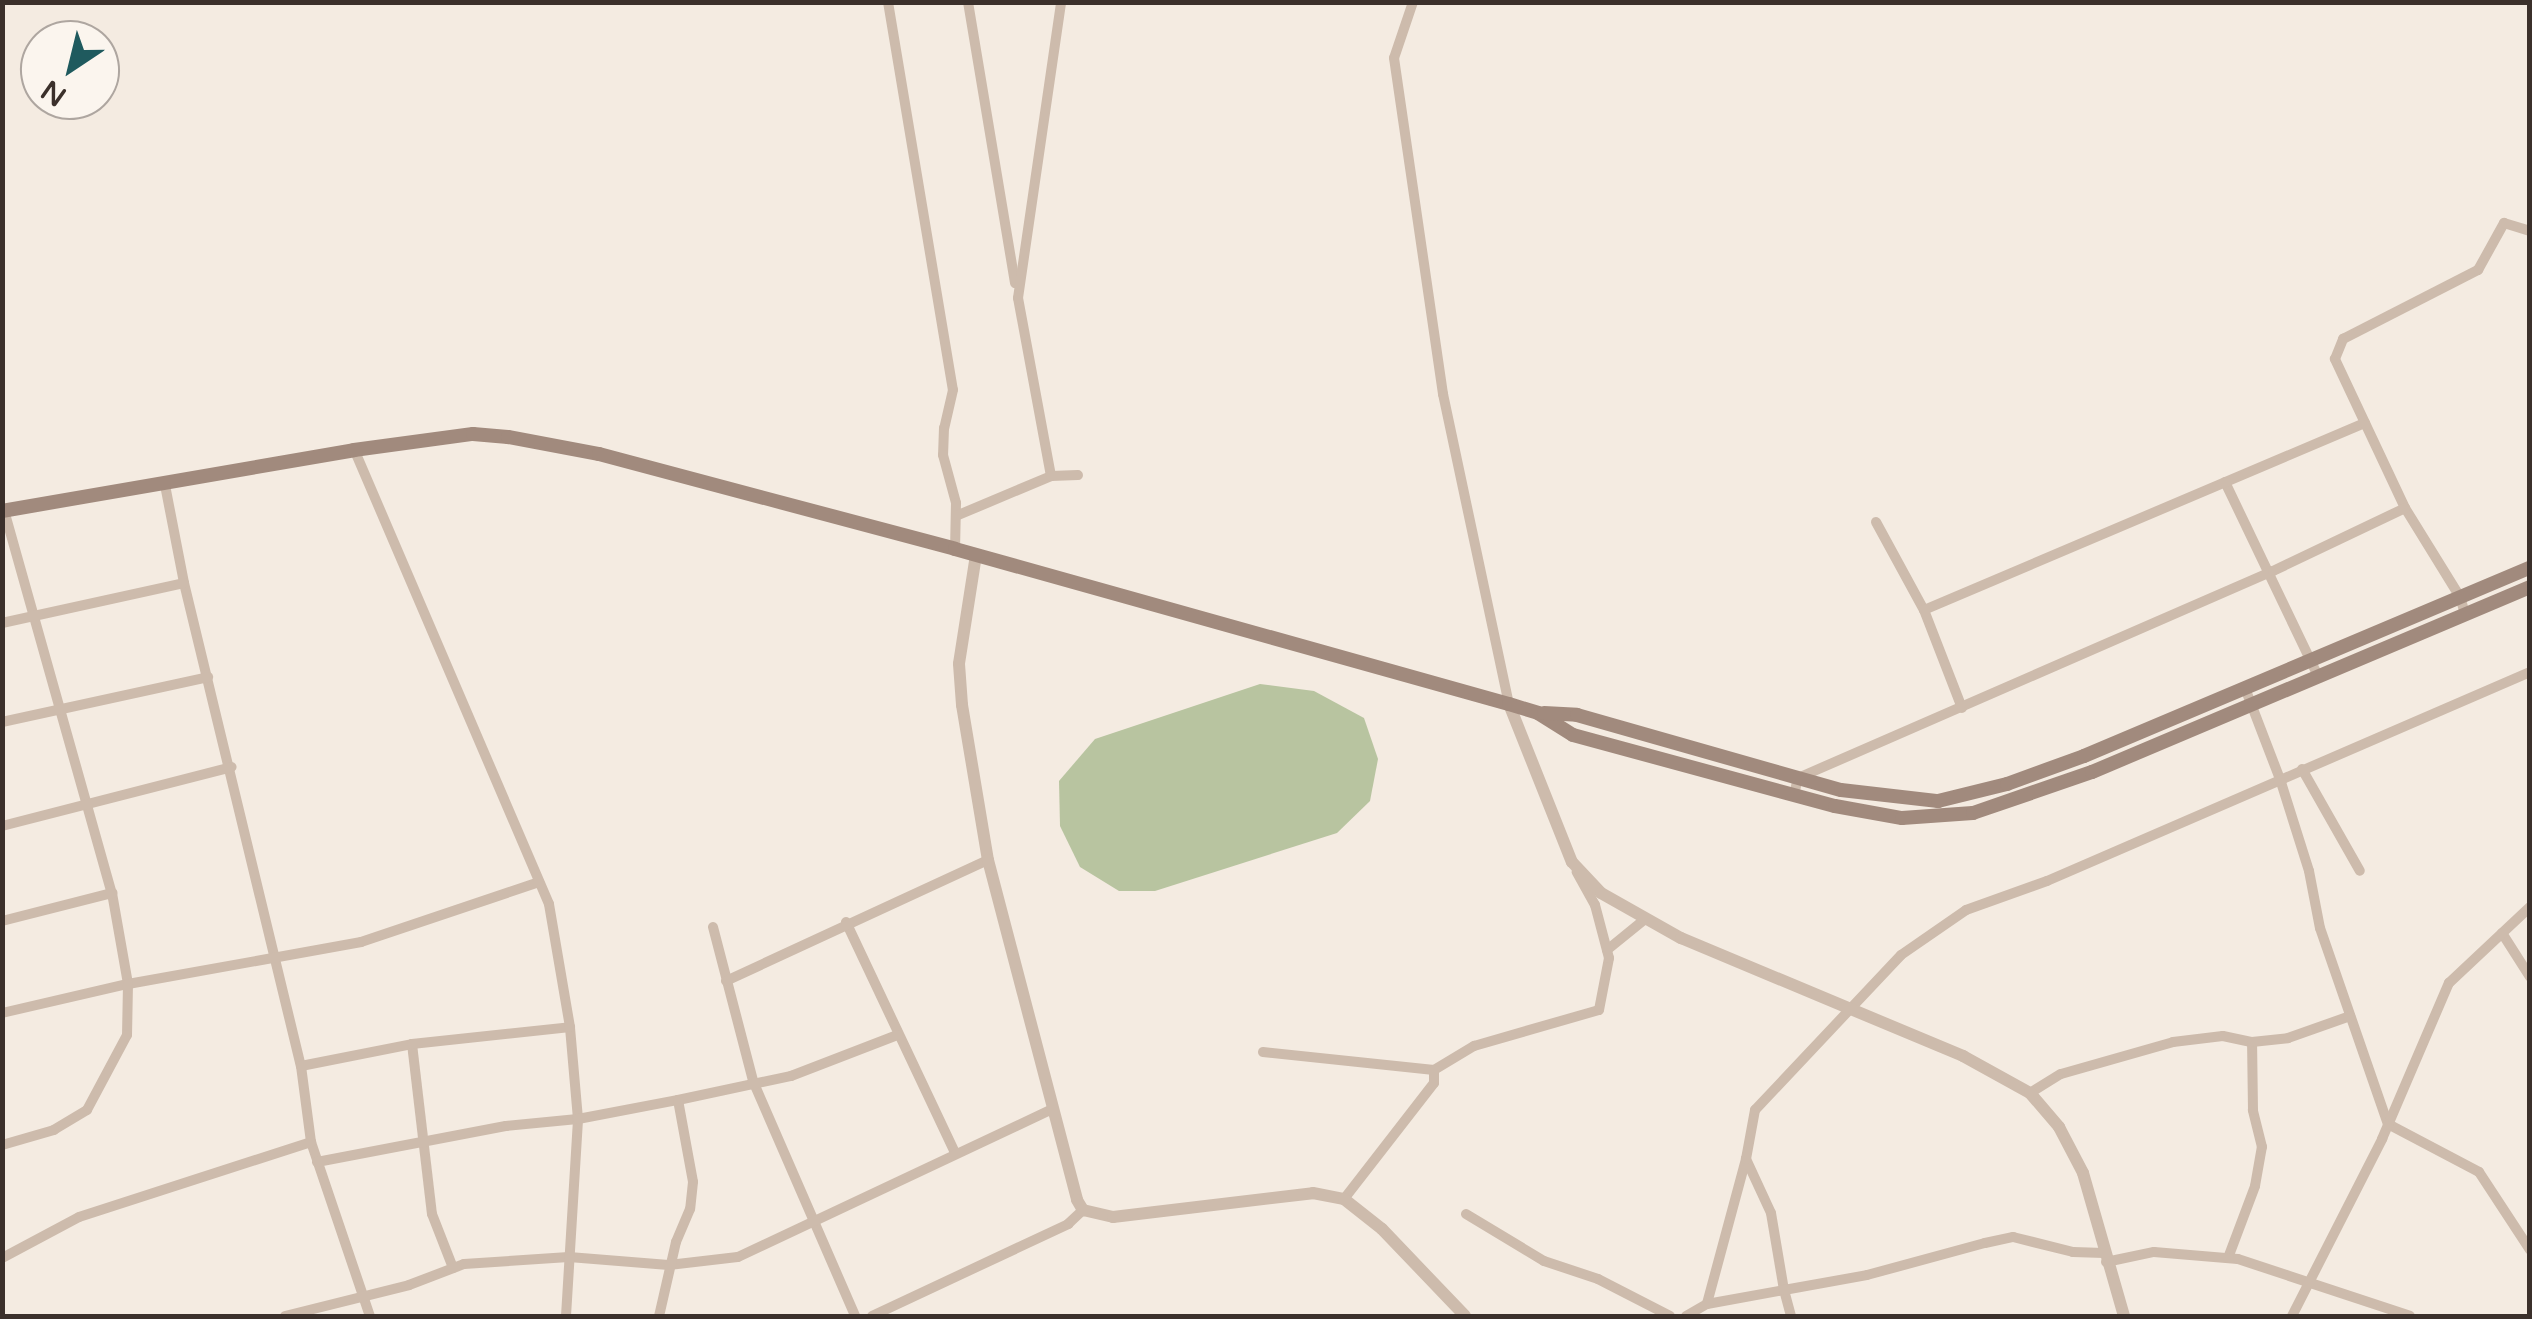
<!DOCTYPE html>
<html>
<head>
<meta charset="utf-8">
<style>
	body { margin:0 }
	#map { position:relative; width:2532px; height:1319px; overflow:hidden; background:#f4ebe1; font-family:"Varela Round",sans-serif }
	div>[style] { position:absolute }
	.green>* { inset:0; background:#b8c4a0 }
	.minor>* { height:10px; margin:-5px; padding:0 5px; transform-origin:5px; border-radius:5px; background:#cdbbac }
	.tertiary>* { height:12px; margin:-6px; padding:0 6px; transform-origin:6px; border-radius:6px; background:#cdbbac }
	.secondary>* { height:14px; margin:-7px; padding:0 7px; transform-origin:7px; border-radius:7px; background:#a18a7d }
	span { translate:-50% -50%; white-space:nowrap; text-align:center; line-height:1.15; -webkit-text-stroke:8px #fbf5ee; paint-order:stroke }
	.frame { position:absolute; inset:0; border:5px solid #3b302b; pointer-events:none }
	.north { position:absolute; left:20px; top:20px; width:100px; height:100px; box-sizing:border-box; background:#fbf5ee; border:2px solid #aea6a0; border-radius:50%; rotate:215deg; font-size:28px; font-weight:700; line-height:40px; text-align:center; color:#3b302b }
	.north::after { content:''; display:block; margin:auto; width:35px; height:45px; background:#1f5a5e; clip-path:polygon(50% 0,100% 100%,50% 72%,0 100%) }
</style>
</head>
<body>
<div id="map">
	<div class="green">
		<i style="clip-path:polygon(1260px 684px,1314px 691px,1364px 718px,1378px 759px,1370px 801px,1337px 833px,1155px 891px,1119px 891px,1080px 867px,1060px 826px,1059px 781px,1095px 739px)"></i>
	</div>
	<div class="minor">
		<i style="left:888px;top:2px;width:393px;rotate:80.5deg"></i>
		<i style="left:953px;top:390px;width:39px;rotate:103deg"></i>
		<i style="left:944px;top:428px;width:27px;rotate:92deg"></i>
		<i style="left:943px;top:455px;width:50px;rotate:74.8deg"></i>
		<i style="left:956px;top:503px;width:46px;rotate:91.2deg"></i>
		<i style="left:968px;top:2px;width:285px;rotate:80.5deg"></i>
		<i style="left:1413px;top:2px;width:59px;rotate:108.7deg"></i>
		<i style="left:1394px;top:58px;width:340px;rotate:81.7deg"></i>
		<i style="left:1443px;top:394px;width:317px;rotate:78deg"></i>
		<i style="left:1051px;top:476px;width:181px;rotate:-100.5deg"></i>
		<i style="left:1018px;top:298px;width:299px;rotate:-81.7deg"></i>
		<i style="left:2225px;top:482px;width:215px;rotate:64.4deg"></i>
		<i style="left:165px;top:485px;width:100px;rotate:79deg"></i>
		<i style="left:184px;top:583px;width:497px;rotate:76.4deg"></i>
		<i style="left:301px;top:1066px;width:77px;rotate:82.5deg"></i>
		<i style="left:311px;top:1142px;width:184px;rotate:71.3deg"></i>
		<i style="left:4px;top:510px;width:398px;rotate:74.3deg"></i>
		<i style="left:112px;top:893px;width:92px;rotate:80deg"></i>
		<i style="left:128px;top:984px;width:237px;rotate:-10.2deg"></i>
		<i style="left:361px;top:942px;width:188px;rotate:-18.6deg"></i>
		<i style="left:956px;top:516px;width:103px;rotate:-22.8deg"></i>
		<i style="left:1051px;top:476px;width:27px;rotate:-2deg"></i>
		<i style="left:1876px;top:522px;width:100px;rotate:61.4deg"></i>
		<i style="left:1924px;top:610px;width:105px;rotate:68.8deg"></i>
		<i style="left:1924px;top:610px;width:479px;rotate:-23deg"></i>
		<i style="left:2465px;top:614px;width:18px;rotate:-106deg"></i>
		<i style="left:2460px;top:597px;width:105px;rotate:-121.7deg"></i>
		<i style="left:2405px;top:508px;width:165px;rotate:-115.2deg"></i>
		<i style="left:2335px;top:359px;width:22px;rotate:-68deg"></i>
		<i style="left:2343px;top:339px;width:152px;rotate:-27.1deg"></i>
		<i style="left:2478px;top:270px;width:54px;rotate:-61deg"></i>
		<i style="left:2504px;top:223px;width:27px;rotate:17deg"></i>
		<i style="left:2px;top:623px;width:186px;rotate:-12.4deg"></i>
		<i style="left:2245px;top:688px;width:97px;rotate:69deg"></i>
		<i style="left:2280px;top:779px;width:96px;rotate:72.5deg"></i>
		<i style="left:2309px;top:871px;width:58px;rotate:79.1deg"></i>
		<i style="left:2320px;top:928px;width:207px;rotate:70.9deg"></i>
		<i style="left:2388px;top:1124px;width:103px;rotate:27.8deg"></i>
		<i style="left:2479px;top:1172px;width:93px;rotate:56.8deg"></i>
		<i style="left:2px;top:722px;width:211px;rotate:-12.3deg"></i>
		<i style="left:2302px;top:769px;width:117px;rotate:60.4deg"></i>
		<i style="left:1794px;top:795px;width:17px;rotate:-77deg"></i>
		<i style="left:1798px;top:778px;width:518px;rotate:-23.55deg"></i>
		<i style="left:2273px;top:571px;width:146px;rotate:-25.5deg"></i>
		<i style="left:2px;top:826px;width:237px;rotate:-14.4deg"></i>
		<i style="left:2px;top:921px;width:114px;rotate:-14.3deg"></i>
		<i style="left:846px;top:922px;width:255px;rotate:64.7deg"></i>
		<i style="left:713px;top:927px;width:159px;rotate:75.4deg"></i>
		<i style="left:753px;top:1081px;width:256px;rotate:66.5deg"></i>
		<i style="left:2502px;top:933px;width:52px;rotate:57.5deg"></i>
		<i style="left:1607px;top:950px;width:49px;rotate:-39.2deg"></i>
		<i style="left:726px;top:981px;width:289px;rotate:-24.8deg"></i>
		<i style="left:2px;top:1013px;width:129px;rotate:-13deg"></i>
		<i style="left:128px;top:984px;width:51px;rotate:91.1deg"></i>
		<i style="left:127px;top:1035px;width:85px;rotate:118.1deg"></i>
		<i style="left:87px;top:1110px;width:39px;rotate:149deg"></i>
		<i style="left:54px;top:1130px;width:54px;rotate:163.9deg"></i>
		<i style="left:412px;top:1044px;width:171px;rotate:83.3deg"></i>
		<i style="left:432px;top:1214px;width:58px;rotate:68.7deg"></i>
		<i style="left:1263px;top:1052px;width:172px;rotate:6deg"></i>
		<i style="left:1434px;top:1070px;width:47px;rotate:-31deg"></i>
		<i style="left:1474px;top:1046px;width:130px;rotate:-16.1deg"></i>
		<i style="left:1599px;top:1010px;width:53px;rotate:-79.1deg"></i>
		<i style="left:1609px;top:958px;width:55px;rotate:-104.8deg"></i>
		<i style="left:1595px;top:905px;width:38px;rotate:-119deg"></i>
		<i style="left:301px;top:1066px;width:113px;rotate:-11.2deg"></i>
		<i style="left:412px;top:1044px;width:159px;rotate:-6.1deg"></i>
		<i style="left:2030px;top:1093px;width:36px;rotate:-32deg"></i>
		<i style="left:2061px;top:1074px;width:116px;rotate:-15.9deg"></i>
		<i style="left:2173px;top:1042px;width:50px;rotate:-6.8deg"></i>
		<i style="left:2223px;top:1036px;width:30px;rotate:12deg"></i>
		<i style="left:678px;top:1100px;width:116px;rotate:-12deg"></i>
		<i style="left:791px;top:1076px;width:114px;rotate:-21.1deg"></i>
		<i style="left:1746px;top:1159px;width:150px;rotate:105.1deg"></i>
		<i style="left:1707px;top:1304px;width:78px;rotate:-10.3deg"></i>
		<i style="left:1784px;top:1290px;width:78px;rotate:-99.6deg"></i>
		<i style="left:1771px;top:1213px;width:60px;rotate:-114.8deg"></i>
		<i style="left:1746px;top:1159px;width:50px;rotate:-79.6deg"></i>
		<i style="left:1755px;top:1110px;width:213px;rotate:-46.7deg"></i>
		<i style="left:1901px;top:955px;width:79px;rotate:-34.7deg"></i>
		<i style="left:1966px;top:910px;width:86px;rotate:-19.7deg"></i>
		<i style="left:2047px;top:881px;width:526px;rotate:-23.4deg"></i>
		<i style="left:317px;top:1162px;width:192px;rotate:-10.8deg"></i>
		<i style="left:506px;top:1126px;width:72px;rotate:-5.6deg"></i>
		<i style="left:578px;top:1119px;width:92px;rotate:-95deg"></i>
		<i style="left:570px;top:1027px;width:125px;rotate:-99.7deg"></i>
		<i style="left:549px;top:904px;width:494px;rotate:-113.2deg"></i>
		<i style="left:1344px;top:1199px;width:147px;rotate:-52.2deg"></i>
		<i style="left:1434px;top:1083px;width:13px;rotate:-90deg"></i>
		<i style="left:1466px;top:1214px;width:91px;rotate:31.1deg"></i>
		<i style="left:1544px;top:1261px;width:57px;rotate:18.4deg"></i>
		<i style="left:1598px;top:1279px;width:81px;rotate:27.2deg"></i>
		<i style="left:2px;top:1258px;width:87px;rotate:-28deg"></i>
		<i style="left:79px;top:1217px;width:244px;rotate:-17.9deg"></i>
		<i style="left:2228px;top:1258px;width:77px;rotate:-69.4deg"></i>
		<i style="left:2255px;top:1186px;width:40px;rotate:-80deg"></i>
		<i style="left:2262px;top:1147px;width:38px;rotate:-104deg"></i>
		<i style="left:2253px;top:1110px;width:68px;rotate:-90.8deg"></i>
		<i style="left:2252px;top:1042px;width:36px;rotate:-6deg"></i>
		<i style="left:2288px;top:1038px;width:66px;rotate:-19.5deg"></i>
		<i style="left:2106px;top:1262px;width:49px;rotate:-11.8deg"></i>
		<i style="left:2154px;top:1252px;width:84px;rotate:4.8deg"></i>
		<i style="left:2238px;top:1259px;width:181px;rotate:18.3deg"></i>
		<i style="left:285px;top:1316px;width:128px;rotate:-14deg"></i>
		<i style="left:409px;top:1285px;width:59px;rotate:-20.9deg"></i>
		<i style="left:464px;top:1264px;width:105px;rotate:-3.8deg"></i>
		<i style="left:569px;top:1257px;width:100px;rotate:4.6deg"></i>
		<i style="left:669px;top:1265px;width:69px;rotate:-6.6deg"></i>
		<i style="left:738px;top:1257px;width:348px;rotate:-25.2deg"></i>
		<i style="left:566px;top:1316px;width:197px;rotate:-86.5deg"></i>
		<i style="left:578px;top:1119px;width:102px;rotate:-10.8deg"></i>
		<i style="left:678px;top:1100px;width:83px;rotate:79.6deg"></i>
		<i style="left:693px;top:1182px;width:27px;rotate:96deg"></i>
		<i style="left:690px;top:1209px;width:36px;rotate:113deg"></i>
		<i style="left:676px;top:1242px;width:76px;rotate:102.9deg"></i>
		<i style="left:872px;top:1316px;width:217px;rotate:-25.1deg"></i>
		<i style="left:1068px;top:1224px;width:21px;rotate:-43deg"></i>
		<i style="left:1686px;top:1316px;width:24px;rotate:-30deg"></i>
		<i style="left:1791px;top:1316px;width:27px;rotate:-105deg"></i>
		<i style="left:1784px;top:1290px;width:84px;rotate:-10.2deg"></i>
		<i style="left:1867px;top:1275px;width:122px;rotate:-15.2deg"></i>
		<i style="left:1985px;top:1243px;width:29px;rotate:-12deg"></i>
		<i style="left:2013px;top:1237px;width:62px;rotate:14deg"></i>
		<i style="left:2073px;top:1252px;width:31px;rotate:2deg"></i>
		<i style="left:2292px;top:1316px;width:199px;rotate:-63deg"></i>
		<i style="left:2382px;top:1139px;width:170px;rotate:-66.8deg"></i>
		<i style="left:2449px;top:983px;width:111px;rotate:-43.2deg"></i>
	</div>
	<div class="tertiary">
		<i style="left:976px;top:555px;width:110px;rotate:98.9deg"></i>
		<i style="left:959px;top:664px;width:41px;rotate:85.8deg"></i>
		<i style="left:962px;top:705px;width:157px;rotate:80.5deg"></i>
		<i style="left:988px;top:860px;width:351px;rotate:75.3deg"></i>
		<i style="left:1077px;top:1200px;width:12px;rotate:59deg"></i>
		<i style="left:1083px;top:1210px;width:31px;rotate:13deg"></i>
		<i style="left:1113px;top:1217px;width:201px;rotate:-6.8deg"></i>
		<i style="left:1313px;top:1193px;width:32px;rotate:11deg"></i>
		<i style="left:1344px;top:1199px;width:48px;rotate:38.3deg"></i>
		<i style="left:1382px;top:1229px;width:120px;rotate:46.3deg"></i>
		<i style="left:1509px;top:704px;width:170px;rotate:68.3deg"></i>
		<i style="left:1572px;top:862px;width:42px;rotate:46.9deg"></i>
		<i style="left:1601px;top:893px;width:92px;rotate:29.4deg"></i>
		<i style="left:1681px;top:938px;width:306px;rotate:22.7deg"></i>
		<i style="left:1963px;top:1056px;width:77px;rotate:28.9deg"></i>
		<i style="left:2030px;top:1093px;width:45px;rotate:49.5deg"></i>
		<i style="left:2059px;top:1127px;width:52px;rotate:62.4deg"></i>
		<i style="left:2083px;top:1173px;width:149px;rotate:74deg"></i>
	</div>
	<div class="secondary">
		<i style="left:2px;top:511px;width:357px;rotate:-9.8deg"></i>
		<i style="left:354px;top:450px;width:120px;rotate:-7.7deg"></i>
		<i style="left:473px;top:434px;width:35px;rotate:5deg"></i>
		<i style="left:508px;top:437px;width:93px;rotate:10.6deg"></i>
		<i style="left:599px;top:454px;width:368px;rotate:14.9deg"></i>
		<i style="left:955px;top:549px;width:575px;rotate:15.63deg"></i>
		<i style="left:1509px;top:704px;width:30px;rotate:17deg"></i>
		<i style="left:1538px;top:713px;width:41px;rotate:32.2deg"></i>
		<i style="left:1573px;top:735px;width:271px;rotate:15.2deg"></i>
		<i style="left:1835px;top:806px;width:68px;rotate:10.2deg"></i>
		<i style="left:1902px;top:818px;width:71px;rotate:-4deg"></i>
		<i style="left:1973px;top:813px;width:126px;rotate:-19deg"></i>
		<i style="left:2092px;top:772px;width:475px;rotate:-22.9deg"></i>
		<i style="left:1544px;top:713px;width:33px;rotate:3deg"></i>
		<i style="left:1577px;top:715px;width:274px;rotate:15.9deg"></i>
		<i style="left:1841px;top:790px;width:98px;rotate:6.5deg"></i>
		<i style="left:1938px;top:801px;width:71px;rotate:-13.8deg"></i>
		<i style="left:2007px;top:784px;width:82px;rotate:-20deg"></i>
		<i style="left:2084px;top:756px;width:484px;rotate:-22.9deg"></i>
	</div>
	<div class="frame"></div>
	<div class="north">N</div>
</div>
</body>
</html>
